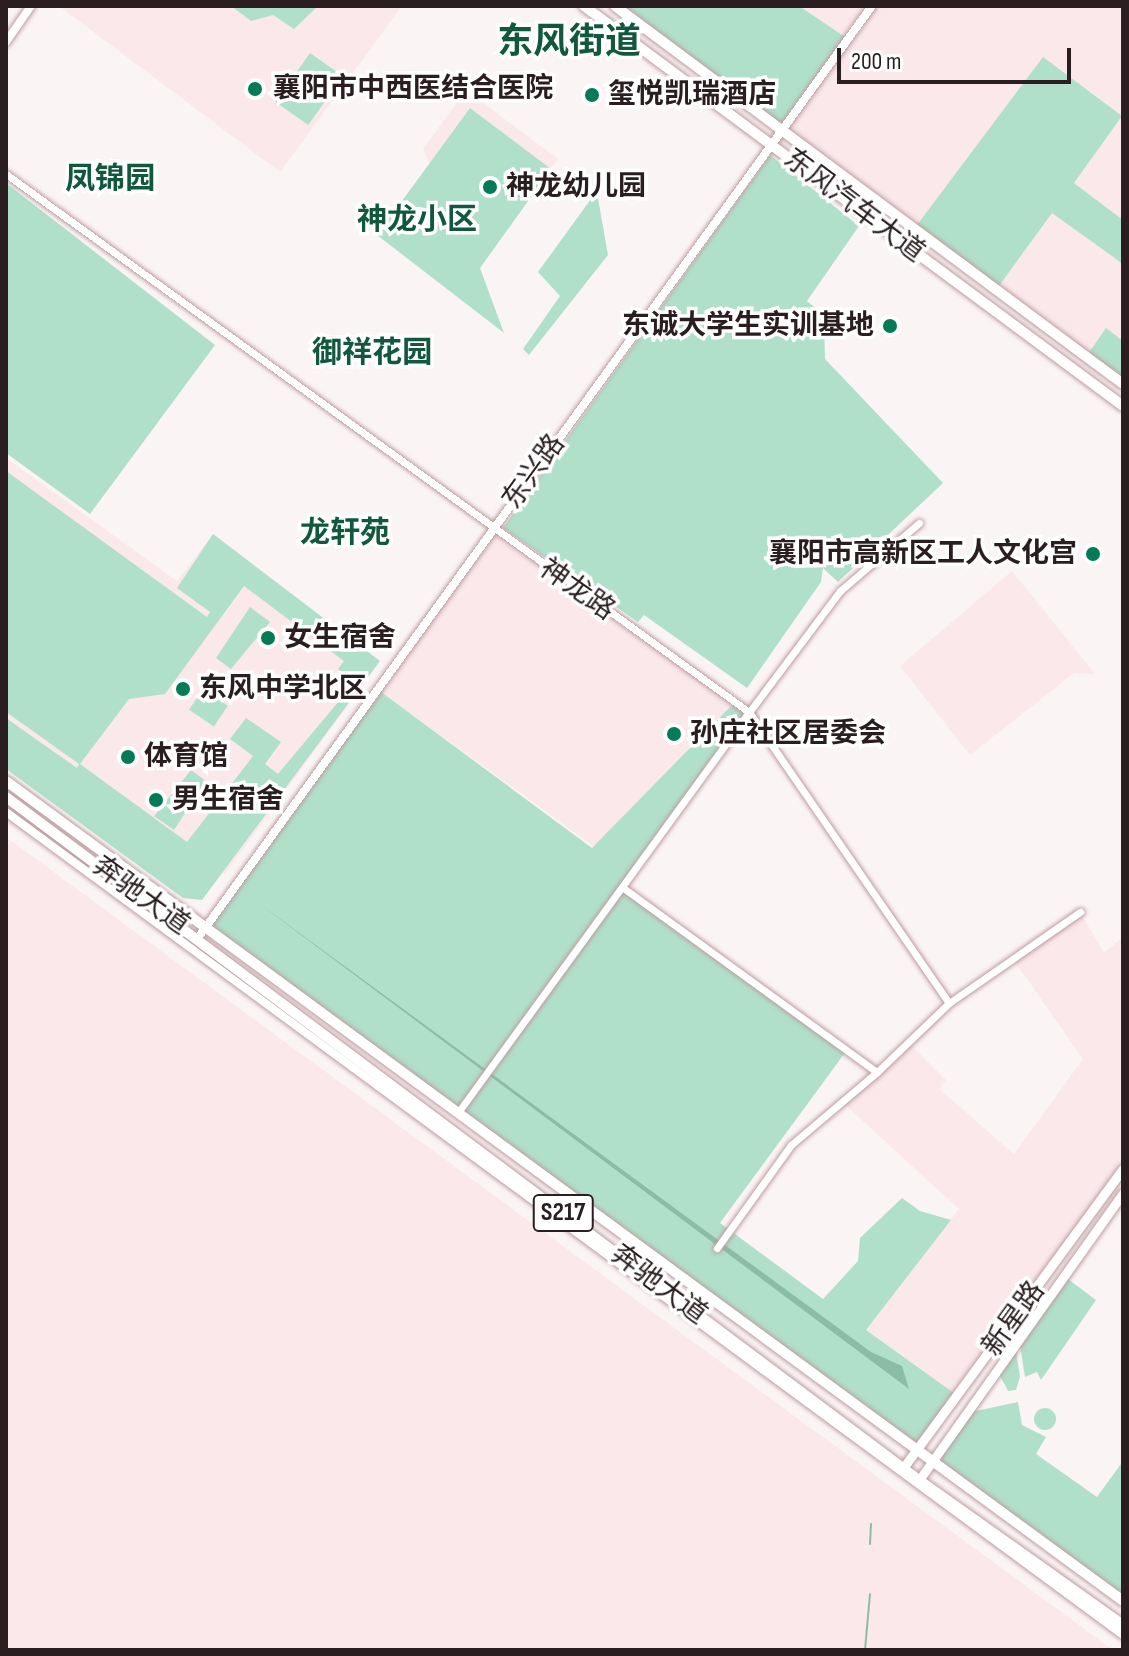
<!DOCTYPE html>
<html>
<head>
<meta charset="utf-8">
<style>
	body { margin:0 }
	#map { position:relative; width:1129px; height:1656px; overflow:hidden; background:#fbf4f5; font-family:"Sofia Sans Condensed","Noto Sans SC",sans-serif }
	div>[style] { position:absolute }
	.built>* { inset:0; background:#fae8ea; transform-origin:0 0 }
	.green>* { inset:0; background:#b1e0ca; transform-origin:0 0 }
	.round { border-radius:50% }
	.water>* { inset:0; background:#8bbda5 }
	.stream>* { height:2px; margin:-1px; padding:0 1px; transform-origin:1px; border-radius:1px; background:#8bbda5 }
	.roads { filter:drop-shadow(0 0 2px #bd9ca0) drop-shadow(0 0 2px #bd9ca0) }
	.minor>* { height:7px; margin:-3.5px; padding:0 3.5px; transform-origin:3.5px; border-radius:3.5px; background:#fff }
	.tertiary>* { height:8px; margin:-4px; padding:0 4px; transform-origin:4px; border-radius:4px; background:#fff }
	.secondary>* { height:9px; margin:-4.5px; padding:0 4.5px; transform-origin:4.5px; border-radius:4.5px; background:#fff }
	.primary>* { height:10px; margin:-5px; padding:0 5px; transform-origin:5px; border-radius:5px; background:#fff }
	.dots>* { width:22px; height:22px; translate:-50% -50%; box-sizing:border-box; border:4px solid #fff; border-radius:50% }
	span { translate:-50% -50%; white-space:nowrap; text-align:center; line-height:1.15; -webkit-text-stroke:7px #fff; paint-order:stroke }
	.shield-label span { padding:2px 6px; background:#fff; border:2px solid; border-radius:6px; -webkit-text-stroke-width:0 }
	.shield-label { font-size:26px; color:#2a1e20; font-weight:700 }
	.poi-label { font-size:28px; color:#2a1e20; font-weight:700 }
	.left { translate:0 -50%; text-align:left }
	.right { translate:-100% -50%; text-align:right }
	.street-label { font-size:28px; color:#2a1e20 }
	.neighbourhood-label { font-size:30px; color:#11583f; font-weight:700 }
	.district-label { font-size:36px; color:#11583f; font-weight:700 }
	.frame { position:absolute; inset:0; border:8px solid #2a1e20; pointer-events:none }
	.scale { position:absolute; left:837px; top:48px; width:234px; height:36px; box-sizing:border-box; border:4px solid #2a1e20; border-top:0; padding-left:10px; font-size:24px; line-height:28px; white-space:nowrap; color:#2a1e20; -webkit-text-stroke:6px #fff; paint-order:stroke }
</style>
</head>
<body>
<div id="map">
	<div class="built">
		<i style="clip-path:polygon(59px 6px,402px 6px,280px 172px)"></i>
		<i style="clip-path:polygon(615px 6px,1123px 6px,1123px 384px)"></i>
		<i style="clip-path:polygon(466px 90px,558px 159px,480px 268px,423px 149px)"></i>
		<i style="clip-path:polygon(6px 458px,177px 581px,213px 534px,380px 661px,225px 874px,6px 718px)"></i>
		<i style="left:492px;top:529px;width:298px;height:197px;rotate:36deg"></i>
		<i style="clip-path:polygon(1012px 571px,1095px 674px,1074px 673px,970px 755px,900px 666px)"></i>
		<i style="clip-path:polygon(6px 837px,443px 1158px,1113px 1650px,6px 1650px)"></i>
		<i style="clip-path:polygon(1080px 912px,1104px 953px,1123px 937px,1123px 1169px,958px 1396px,866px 1330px,959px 1209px,842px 1102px,908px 1042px,946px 1080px,939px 1089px,1014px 1154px,1083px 1059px,1013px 959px)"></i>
	</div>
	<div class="green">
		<i style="clip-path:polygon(231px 6px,318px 6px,294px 29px,273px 15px,251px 21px)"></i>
		<i style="clip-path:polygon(615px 6px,799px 6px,848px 39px,781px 130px)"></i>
		<i style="left:310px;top:53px;width:40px;height:60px;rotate:35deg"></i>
		<i style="clip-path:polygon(1043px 57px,1122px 116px,1074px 183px,1123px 220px,1123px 264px,1052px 213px,996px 290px,914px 229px)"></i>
		<i style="clip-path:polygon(470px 108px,551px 169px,480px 268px,504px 333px,377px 235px)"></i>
		<i style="clip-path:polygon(770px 155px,859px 226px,807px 301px,824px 315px,825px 359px,943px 483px,838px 582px,823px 568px,821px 582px,747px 688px,644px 615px,638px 622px,503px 528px)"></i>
		<i style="clip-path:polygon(6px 183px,215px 345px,90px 514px,6px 453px)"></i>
		<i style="clip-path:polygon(598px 198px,608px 255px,529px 355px,523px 349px,560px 296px,538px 272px,591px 199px)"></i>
		<i style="clip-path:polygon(1106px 328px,1123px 341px,1123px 384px,1086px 357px)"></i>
		<i style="clip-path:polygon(evenodd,6px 471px,207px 617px,210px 612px,177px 588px,213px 534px,380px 661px,202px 900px,183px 898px,6px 769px,6px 718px,77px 768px,79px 764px,6px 712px,6px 471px,244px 586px,344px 661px,338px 669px,355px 682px,278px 774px,265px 764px,281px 742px,246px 718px,230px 739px,253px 756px,187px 842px,80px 764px,129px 699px,165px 694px,244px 586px)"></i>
		<i style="clip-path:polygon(250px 607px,270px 622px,231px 669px,216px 658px)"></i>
		<i style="left:203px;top:689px;width:30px;height:25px;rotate:34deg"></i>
		<i style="clip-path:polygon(377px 689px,592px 848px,735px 702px,749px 712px,622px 887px,847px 1050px,720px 1223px,823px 1299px,858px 1261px,860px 1238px,902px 1198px,920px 1211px,951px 1220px,866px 1330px,958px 1396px,917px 1451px,205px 927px)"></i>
		<i style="clip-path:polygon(191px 770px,206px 781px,174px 830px,154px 816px)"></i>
		<i style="clip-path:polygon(1064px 1276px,1096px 1300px,1041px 1380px,1037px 1372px,1025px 1377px,1019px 1339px)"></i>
		<i style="clip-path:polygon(1015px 1344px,1020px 1377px,1016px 1390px,1008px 1391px,997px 1370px)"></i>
		<i style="clip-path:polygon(1018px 1402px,1022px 1425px,1046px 1437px,1036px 1454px,1097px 1497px,1123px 1461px,1123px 1601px,931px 1462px,966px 1413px)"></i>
		<i class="round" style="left:1034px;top:1408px;width:22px;height:22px"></i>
	</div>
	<div class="water">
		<i style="clip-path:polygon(249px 896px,871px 1352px,902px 1366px,909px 1389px)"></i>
	</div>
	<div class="stream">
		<i style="left:870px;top:1544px;width:20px;rotate:-87deg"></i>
		<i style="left:865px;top:1650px;width:56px;rotate:-84.9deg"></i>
	</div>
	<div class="roads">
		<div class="minor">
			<i style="left:6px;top:174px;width:917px;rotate:35.91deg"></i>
			<i style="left:749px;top:712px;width:495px;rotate:126deg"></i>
			<i style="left:919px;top:523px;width:104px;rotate:139.3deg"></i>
			<i style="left:840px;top:591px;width:151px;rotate:126.9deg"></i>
			<i style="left:749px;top:712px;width:353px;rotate:55.5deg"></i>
			<i style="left:622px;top:887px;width:315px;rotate:36deg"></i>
			<i style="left:877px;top:1072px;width:113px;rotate:139.7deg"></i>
			<i style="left:791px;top:1145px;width:127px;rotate:125.7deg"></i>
			<i style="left:877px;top:1072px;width:100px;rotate:-43.8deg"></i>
			<i style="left:949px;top:1003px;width:160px;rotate:-34.8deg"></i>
		</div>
		<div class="tertiary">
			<i style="left:6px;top:42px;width:44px;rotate:-55.2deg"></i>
			<i style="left:6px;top:812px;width:1387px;rotate:36.38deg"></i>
			<i style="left:198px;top:938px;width:1150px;rotate:-54.13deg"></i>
		</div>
		<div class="secondary">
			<i style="left:903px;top:1468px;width:371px;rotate:-53.7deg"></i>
			<i style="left:919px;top:1480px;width:352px;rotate:-54.6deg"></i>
		</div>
		<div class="primary">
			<i style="left:584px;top:6px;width:671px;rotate:36.58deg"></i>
			<i style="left:615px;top:6px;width:633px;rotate:36.65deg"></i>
			<i style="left:6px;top:781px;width:1386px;rotate:36.28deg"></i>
			<i style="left:6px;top:797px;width:1140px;rotate:36.8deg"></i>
			<i style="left:919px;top:1480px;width:250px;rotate:35.4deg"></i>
		</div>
	</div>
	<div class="dots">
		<i style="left:255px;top:89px;background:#047a57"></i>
		<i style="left:592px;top:95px;background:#047a57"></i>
		<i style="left:490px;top:187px;background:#047a57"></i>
		<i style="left:890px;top:326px;background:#047a57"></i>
		<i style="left:1093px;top:554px;background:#047a57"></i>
		<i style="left:268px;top:638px;background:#047a57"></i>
		<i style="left:183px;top:689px;background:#047a57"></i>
		<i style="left:674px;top:734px;background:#047a57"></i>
		<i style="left:128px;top:757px;background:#047a57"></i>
		<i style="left:156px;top:800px;background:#047a57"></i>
	</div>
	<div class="shield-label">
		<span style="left:563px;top:1213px">S217</span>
	</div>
	<div class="poi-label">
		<span class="left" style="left:273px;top:89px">襄阳市中西医结合医院</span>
		<span class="left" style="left:608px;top:95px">玺悦凯瑞酒店</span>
		<span class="left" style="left:506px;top:187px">神龙幼儿园</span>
		<span class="right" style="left:874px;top:326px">东诚大学生实训基地</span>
		<span class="right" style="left:1077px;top:554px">襄阳市高新区工人文化宫</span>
		<span class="left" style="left:284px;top:638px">女生宿舍</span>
		<span class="left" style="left:199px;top:689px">东风中学北区</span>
		<span class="left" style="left:690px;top:734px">孙庄社区居委会</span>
		<span class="left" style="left:144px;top:757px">体育馆</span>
		<span class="left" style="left:172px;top:800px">男生宿舍</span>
	</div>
	<div class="street-label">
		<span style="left:854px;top:206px;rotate:37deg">东风汽车大道</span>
		<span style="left:534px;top:472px;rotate:-54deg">东兴路</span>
		<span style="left:577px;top:590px;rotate:35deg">神龙路</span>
		<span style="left:141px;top:896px;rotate:36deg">奔驰大道</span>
		<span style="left:659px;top:1285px;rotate:37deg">奔驰大道</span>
		<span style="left:1014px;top:1319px;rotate:-54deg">新星路</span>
	</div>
	<div class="neighbourhood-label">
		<span style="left:110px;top:179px">凤锦园</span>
		<span style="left:417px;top:220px">神龙小区</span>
		<span style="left:372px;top:353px">御祥花园</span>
		<span style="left:345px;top:533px">龙轩苑</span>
	</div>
	<div class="district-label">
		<span style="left:569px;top:43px">东风街道</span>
	</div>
	<div class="frame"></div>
	<div class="scale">200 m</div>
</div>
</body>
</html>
